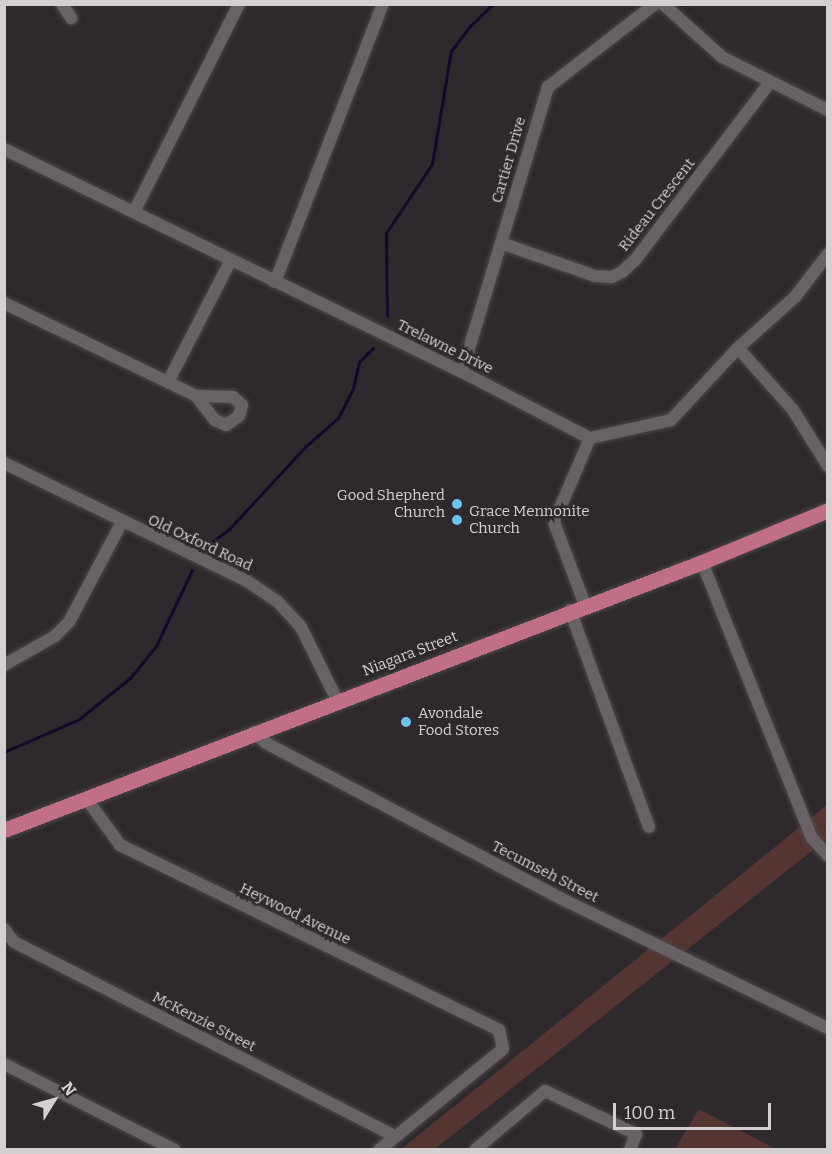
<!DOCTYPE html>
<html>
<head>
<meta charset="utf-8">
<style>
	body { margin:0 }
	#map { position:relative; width:832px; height:1154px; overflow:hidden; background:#2e292c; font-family:Bitter,serif }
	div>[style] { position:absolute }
	.green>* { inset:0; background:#553531 }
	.stream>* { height:3px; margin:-1.5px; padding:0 1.5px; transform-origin:1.5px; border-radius:1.5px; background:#18072d }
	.roads { filter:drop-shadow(0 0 2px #4c4749) drop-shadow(0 0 2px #4c4749) }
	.minor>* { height:12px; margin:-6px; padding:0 6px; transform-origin:6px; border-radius:6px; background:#686266 }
	.major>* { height:15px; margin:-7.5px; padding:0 7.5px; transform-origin:7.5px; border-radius:7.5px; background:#c16f86 }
	.dots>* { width:16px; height:16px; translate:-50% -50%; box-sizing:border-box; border:3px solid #2e292c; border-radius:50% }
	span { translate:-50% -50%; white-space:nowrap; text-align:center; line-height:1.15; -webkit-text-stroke:5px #2e292c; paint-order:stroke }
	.street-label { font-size:15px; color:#d4d0d2 }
	.poi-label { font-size:15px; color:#d4d0d2 }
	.right { translate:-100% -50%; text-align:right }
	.left { translate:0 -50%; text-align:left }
	.frame { position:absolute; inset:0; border:6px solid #d4d0d2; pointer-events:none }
	.north { position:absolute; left:24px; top:1070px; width:60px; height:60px; -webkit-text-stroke:4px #2e292c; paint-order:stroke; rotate:53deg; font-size:16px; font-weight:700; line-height:24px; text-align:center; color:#d4d0d2 }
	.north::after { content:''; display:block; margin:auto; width:21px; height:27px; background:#d4d0d2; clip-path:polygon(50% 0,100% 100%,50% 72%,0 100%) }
	.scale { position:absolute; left:613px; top:1103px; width:158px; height:27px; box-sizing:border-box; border:3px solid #d4d0d2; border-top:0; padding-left:8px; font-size:18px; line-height:21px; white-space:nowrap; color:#d4d0d2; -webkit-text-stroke:4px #2e292c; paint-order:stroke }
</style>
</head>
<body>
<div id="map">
	<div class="green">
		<i style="clip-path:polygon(827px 805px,827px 839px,435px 1149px,400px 1150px)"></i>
		<i style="clip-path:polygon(699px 1109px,776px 1149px,675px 1149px)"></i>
	</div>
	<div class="stream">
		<i style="left:387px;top:316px;width:83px;rotate:-90.7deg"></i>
		<i style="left:386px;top:233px;width:83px;rotate:-56.3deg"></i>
		<i style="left:432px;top:164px;width:115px;rotate:-80.5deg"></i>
		<i style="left:451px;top:51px;width:30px;rotate:-53deg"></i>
		<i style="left:469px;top:27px;width:33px;rotate:-44deg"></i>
		<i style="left:213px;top:541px;width:21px;rotate:-37deg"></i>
		<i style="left:230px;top:528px;width:112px;rotate:-47.2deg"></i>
		<i style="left:306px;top:446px;width:43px;rotate:-41.2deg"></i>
		<i style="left:338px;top:418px;width:34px;rotate:-63deg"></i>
		<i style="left:353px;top:388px;width:27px;rotate:-77deg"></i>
		<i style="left:359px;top:362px;width:20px;rotate:-45deg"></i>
		<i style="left:4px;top:752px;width:82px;rotate:-23.7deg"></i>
		<i style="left:79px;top:719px;width:65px;rotate:-38.8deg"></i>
		<i style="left:130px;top:678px;width:41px;rotate:-50.9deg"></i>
		<i style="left:156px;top:646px;width:84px;rotate:-64.7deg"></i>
	</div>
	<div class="roads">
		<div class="minor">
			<i style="left:62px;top:4px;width:17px;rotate:57deg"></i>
			<i style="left:663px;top:4px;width:79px;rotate:41.9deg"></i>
			<i style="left:722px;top:57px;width:119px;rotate:26.6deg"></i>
			<i style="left:4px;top:149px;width:509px;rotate:25.96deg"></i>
			<i style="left:462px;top:372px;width:144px;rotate:27.3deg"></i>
			<i style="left:590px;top:438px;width:83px;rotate:-12.5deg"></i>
			<i style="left:671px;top:420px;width:98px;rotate:-47.1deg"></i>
			<i style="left:738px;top:348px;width:76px;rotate:-41.8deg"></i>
			<i style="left:795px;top:297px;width:54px;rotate:-52.5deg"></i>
			<i style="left:134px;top:212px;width:233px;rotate:-63.2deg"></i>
			<i style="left:501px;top:243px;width:100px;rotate:19.3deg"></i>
			<i style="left:595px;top:276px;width:17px;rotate:3deg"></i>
			<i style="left:612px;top:277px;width:11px;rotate:-27deg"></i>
			<i style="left:622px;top:272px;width:18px;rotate:-43deg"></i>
			<i style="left:635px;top:260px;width:223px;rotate:-52.8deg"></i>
			<i style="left:275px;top:282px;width:298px;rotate:-68.8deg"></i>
			<i style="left:4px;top:303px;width:213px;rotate:25.8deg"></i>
			<i style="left:196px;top:396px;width:31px;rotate:52deg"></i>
			<i style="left:215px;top:420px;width:12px;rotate:24deg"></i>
			<i style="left:226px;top:425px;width:16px;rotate:-35deg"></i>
			<i style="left:239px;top:416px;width:11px;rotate:-75deg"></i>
			<i style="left:242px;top:405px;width:12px;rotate:-138deg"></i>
			<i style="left:233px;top:397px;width:37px;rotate:-178deg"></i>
			<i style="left:738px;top:348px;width:83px;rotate:48.4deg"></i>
			<i style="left:793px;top:410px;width:66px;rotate:58deg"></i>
			<i style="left:462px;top:372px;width:298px;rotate:-73.2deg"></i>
			<i style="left:548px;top:87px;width:135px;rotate:-37.8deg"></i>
			<i style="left:168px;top:382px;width:137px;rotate:-62.7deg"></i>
			<i style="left:4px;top:463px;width:270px;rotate:25.9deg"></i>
			<i style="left:247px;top:581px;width:36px;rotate:34deg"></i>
			<i style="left:277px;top:601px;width:35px;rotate:47deg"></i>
			<i style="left:301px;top:627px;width:81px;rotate:63.7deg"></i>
			<i style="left:702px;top:562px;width:297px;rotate:68.3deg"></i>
			<i style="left:812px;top:838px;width:24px;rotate:48deg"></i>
			<i style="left:585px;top:605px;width:89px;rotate:-110.5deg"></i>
			<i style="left:554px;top:522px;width:91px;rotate:-66.8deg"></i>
			<i style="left:570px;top:610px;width:231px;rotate:70deg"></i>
			<i style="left:4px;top:665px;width:59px;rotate:-29.6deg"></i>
			<i style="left:55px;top:636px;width:20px;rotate:-45deg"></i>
			<i style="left:69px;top:622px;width:113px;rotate:-62.1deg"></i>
			<i style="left:254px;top:732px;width:16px;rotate:43deg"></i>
			<i style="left:266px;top:743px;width:332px;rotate:27.8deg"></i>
			<i style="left:560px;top:898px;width:298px;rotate:25.9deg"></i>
			<i style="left:86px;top:798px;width:58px;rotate:54.1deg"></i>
			<i style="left:120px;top:845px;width:422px;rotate:26deg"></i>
			<i style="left:499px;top:1030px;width:19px;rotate:78deg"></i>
			<i style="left:503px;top:1049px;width:160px;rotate:140.8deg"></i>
			<i style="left:4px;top:929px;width:16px;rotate:52deg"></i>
			<i style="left:14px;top:942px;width:428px;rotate:27deg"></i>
			<i style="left:4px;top:1064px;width:191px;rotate:26.7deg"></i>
			<i style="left:475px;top:1150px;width:92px;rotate:-40.1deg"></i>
			<i style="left:545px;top:1091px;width:101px;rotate:25.3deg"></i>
			<i style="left:636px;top:1134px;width:17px;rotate:111deg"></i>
		</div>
		<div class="major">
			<i style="left:4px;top:830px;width:748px;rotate:-21deg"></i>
			<i style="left:702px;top:562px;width:136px;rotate:-22.4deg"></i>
		</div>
	</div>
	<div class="dots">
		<i style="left:457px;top:504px;background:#6cc3f2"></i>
		<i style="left:457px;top:520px;background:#6cc3f2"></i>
		<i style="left:406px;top:722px;background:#6cc3f2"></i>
	</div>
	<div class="street-label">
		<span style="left:509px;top:160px;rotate:-74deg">Cartier Drive</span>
		<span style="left:657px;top:205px;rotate:-52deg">Rideau Crescent</span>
		<span style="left:445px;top:347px;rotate:26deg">Trelawne Drive</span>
		<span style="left:200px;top:543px;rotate:25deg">Old Oxford Road</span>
		<span style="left:410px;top:654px;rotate:-21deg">Niagara Street</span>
		<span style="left:545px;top:872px;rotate:27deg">Tecumseh Street</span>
		<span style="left:295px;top:914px;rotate:26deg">Heywood Avenue</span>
		<span style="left:204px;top:1022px;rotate:27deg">McKenzie Street</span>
	</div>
	<div class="poi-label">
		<span class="right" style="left:445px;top:504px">Good Shepherd<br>Church</span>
		<span class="left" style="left:469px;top:520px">Grace Mennonite<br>Church</span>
		<span class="left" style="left:418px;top:722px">Avondale<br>Food Stores</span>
	</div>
	<div class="frame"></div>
	<div class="north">N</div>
	<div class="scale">100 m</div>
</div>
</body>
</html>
